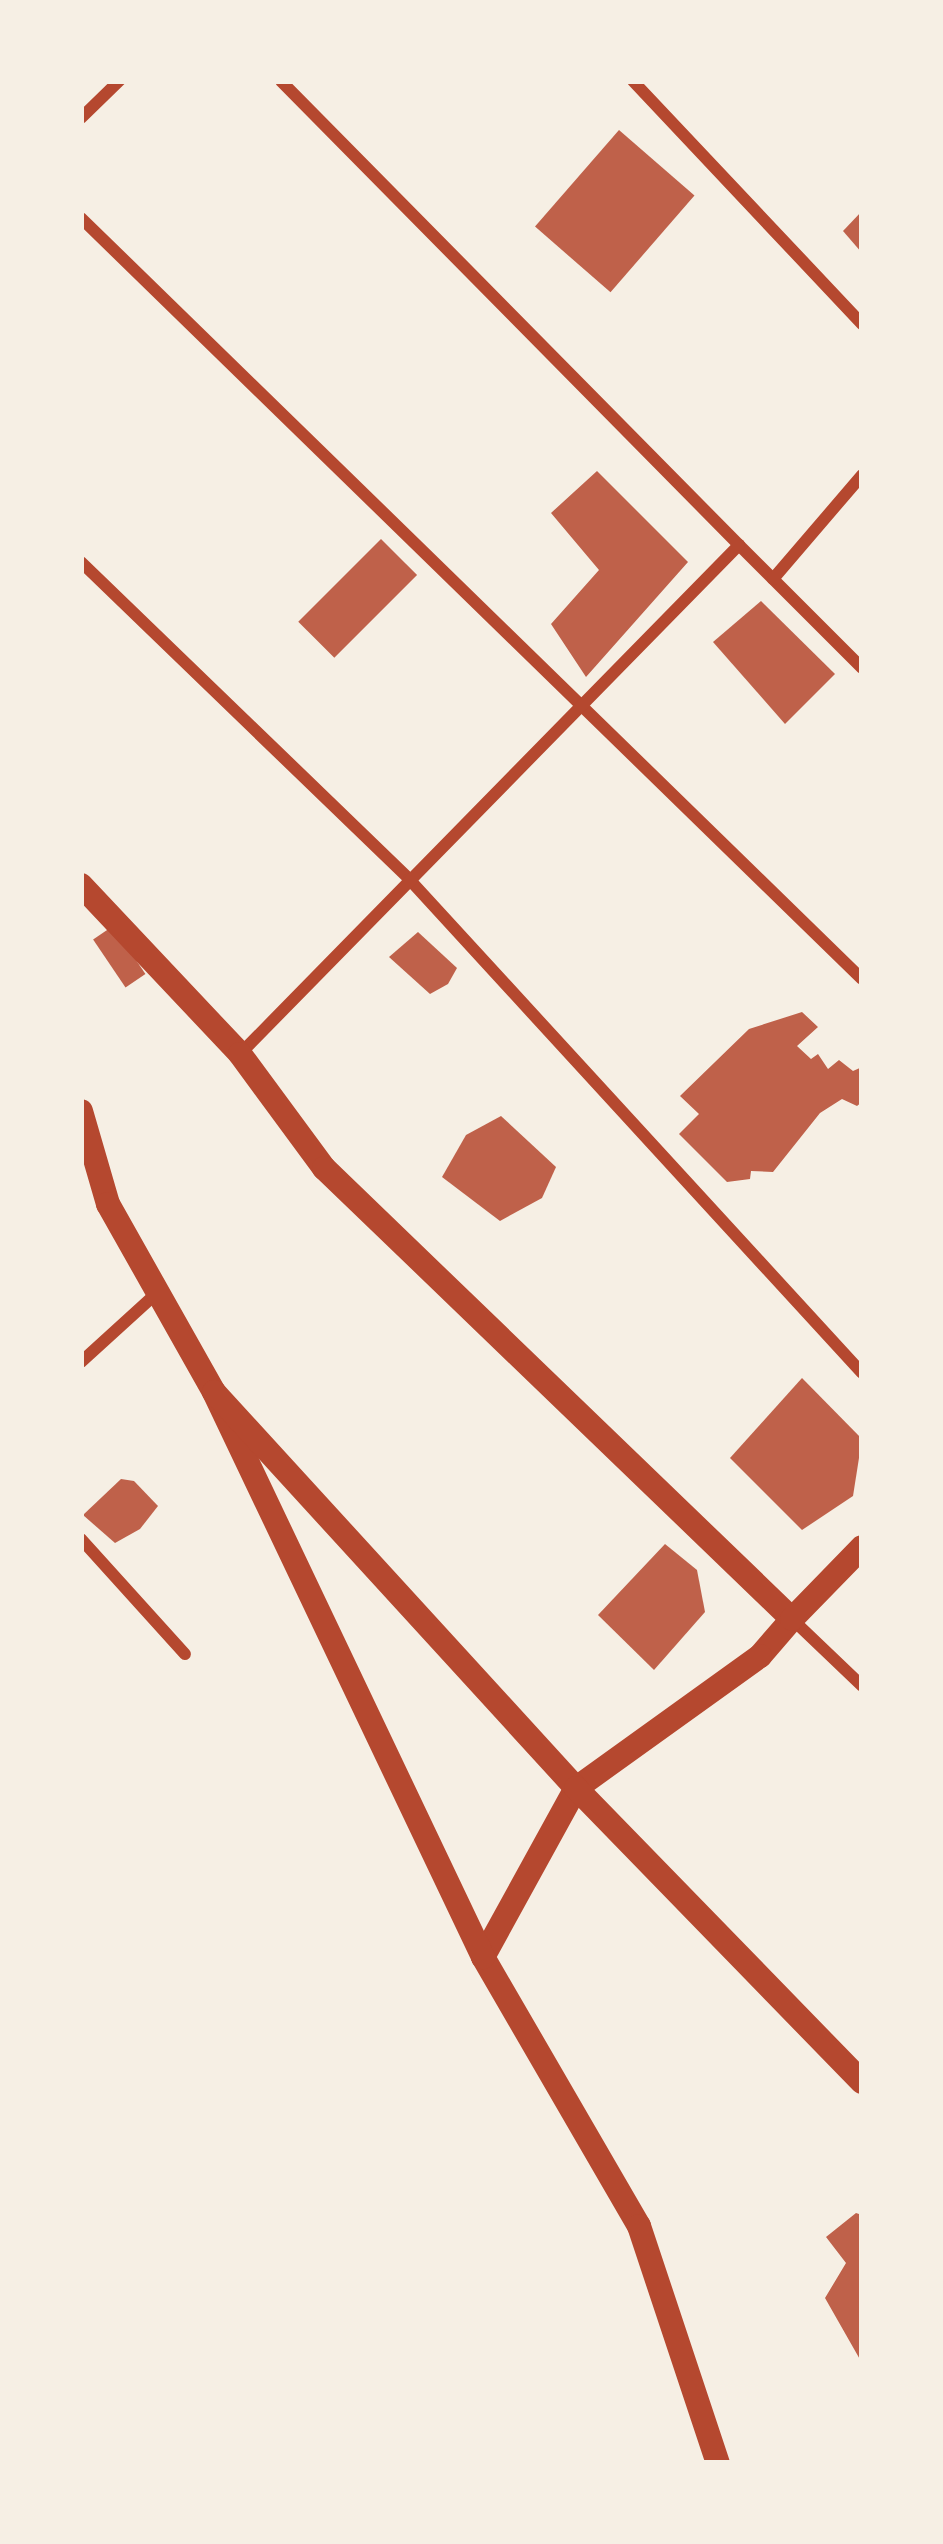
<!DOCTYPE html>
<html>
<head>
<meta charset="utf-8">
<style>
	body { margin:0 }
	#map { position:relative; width:943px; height:2544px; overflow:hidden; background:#f6efe4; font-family:"Asap Condensed",sans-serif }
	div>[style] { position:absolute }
	.building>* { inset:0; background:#bf614a; transform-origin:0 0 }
	.minor>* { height:12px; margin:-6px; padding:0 6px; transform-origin:6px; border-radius:6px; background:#b5482f }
	.secondary>* { height:24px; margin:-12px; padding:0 12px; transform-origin:12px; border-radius:12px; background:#b5482f }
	span { translate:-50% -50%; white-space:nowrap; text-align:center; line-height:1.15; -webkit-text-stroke:12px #f6efe4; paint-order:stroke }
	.frame { position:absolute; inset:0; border:84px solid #f6efe4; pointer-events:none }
</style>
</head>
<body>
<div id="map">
	<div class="building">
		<i style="left:619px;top:130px;width:100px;height:128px;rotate:41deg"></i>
		<i style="clip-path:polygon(862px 211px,862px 253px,843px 231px)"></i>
		<i style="clip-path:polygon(597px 471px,688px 562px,586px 677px,551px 624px,599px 570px,551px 513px)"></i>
		<i style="left:381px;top:539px;width:51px;height:117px;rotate:45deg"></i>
		<i style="clip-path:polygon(761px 601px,835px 674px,785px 724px,713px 642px)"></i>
		<i style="left:113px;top:926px;width:58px;height:24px;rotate:56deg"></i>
		<i style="clip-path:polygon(418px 932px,457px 968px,448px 984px,430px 994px,389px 957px)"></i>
		<i style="clip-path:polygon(802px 1012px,818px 1027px,797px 1046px,811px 1059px,818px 1054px,828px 1069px,839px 1060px,853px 1071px,862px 1067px,862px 1102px,857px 1106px,842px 1099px,820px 1113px,773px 1172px,751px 1171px,750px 1179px,727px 1182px,679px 1134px,699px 1114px,680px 1096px,749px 1029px)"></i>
		<i style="clip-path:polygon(501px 1116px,556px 1167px,542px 1198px,500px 1221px,442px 1177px,466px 1135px)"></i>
		<i style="clip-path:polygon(802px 1378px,862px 1439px,853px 1496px,802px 1530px,730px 1458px)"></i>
		<i style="clip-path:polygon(121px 1479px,134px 1481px,158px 1506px,140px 1529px,115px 1543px,83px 1515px)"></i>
		<i style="clip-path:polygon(665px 1544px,697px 1570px,705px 1612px,654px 1670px,598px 1615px)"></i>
		<i style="clip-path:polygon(856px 2213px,862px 2215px,862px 2363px,825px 2298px,846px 2263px,826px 2237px)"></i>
	</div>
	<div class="minor">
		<i style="left:633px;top:81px;width:334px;rotate:46.7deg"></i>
		<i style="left:81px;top:118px;width:53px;rotate:-44.2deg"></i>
		<i style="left:81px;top:218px;width:1090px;rotate:44.26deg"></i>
		<i style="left:739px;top:545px;width:174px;rotate:45deg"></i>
		<i style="left:81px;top:562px;width:456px;rotate:44deg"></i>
		<i style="left:409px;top:879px;width:670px;rotate:47.48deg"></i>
		<i style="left:773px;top:579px;width:137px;rotate:-49.4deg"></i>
		<i style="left:240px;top:1054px;width:713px;rotate:-45.57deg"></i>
		<i style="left:739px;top:545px;width:652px;rotate:-134.63deg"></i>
		<i style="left:81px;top:1362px;width:104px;rotate:-42.3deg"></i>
		<i style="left:81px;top:1539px;width:155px;rotate:47.9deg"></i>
		<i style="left:792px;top:1619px;width:97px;rotate:43.7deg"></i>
	</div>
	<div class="secondary">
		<i style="left:81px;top:885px;width:232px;rotate:46.7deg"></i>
		<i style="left:240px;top:1054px;width:142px;rotate:53.6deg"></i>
		<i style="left:324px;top:1168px;width:650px;rotate:43.94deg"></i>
		<i style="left:792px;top:1619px;width:49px;rotate:130.9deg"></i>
		<i style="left:760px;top:1656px;width:226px;rotate:144.3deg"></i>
		<i style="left:576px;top:1788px;width:193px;rotate:118.8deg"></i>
		<i style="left:483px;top:1957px;width:311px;rotate:59.9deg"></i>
		<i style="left:639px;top:2226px;width:250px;rotate:71.6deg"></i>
		<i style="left:81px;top:1111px;width:97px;rotate:73.8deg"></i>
		<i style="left:108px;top:1204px;width:216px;rotate:60.6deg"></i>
		<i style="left:214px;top:1392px;width:626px;rotate:64.54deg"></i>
		<i style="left:214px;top:1392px;width:537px;rotate:47.57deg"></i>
		<i style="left:576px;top:1788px;width:410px;rotate:45.8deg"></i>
		<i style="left:792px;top:1619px;width:100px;rotate:-45.8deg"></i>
	</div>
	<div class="frame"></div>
</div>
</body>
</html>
